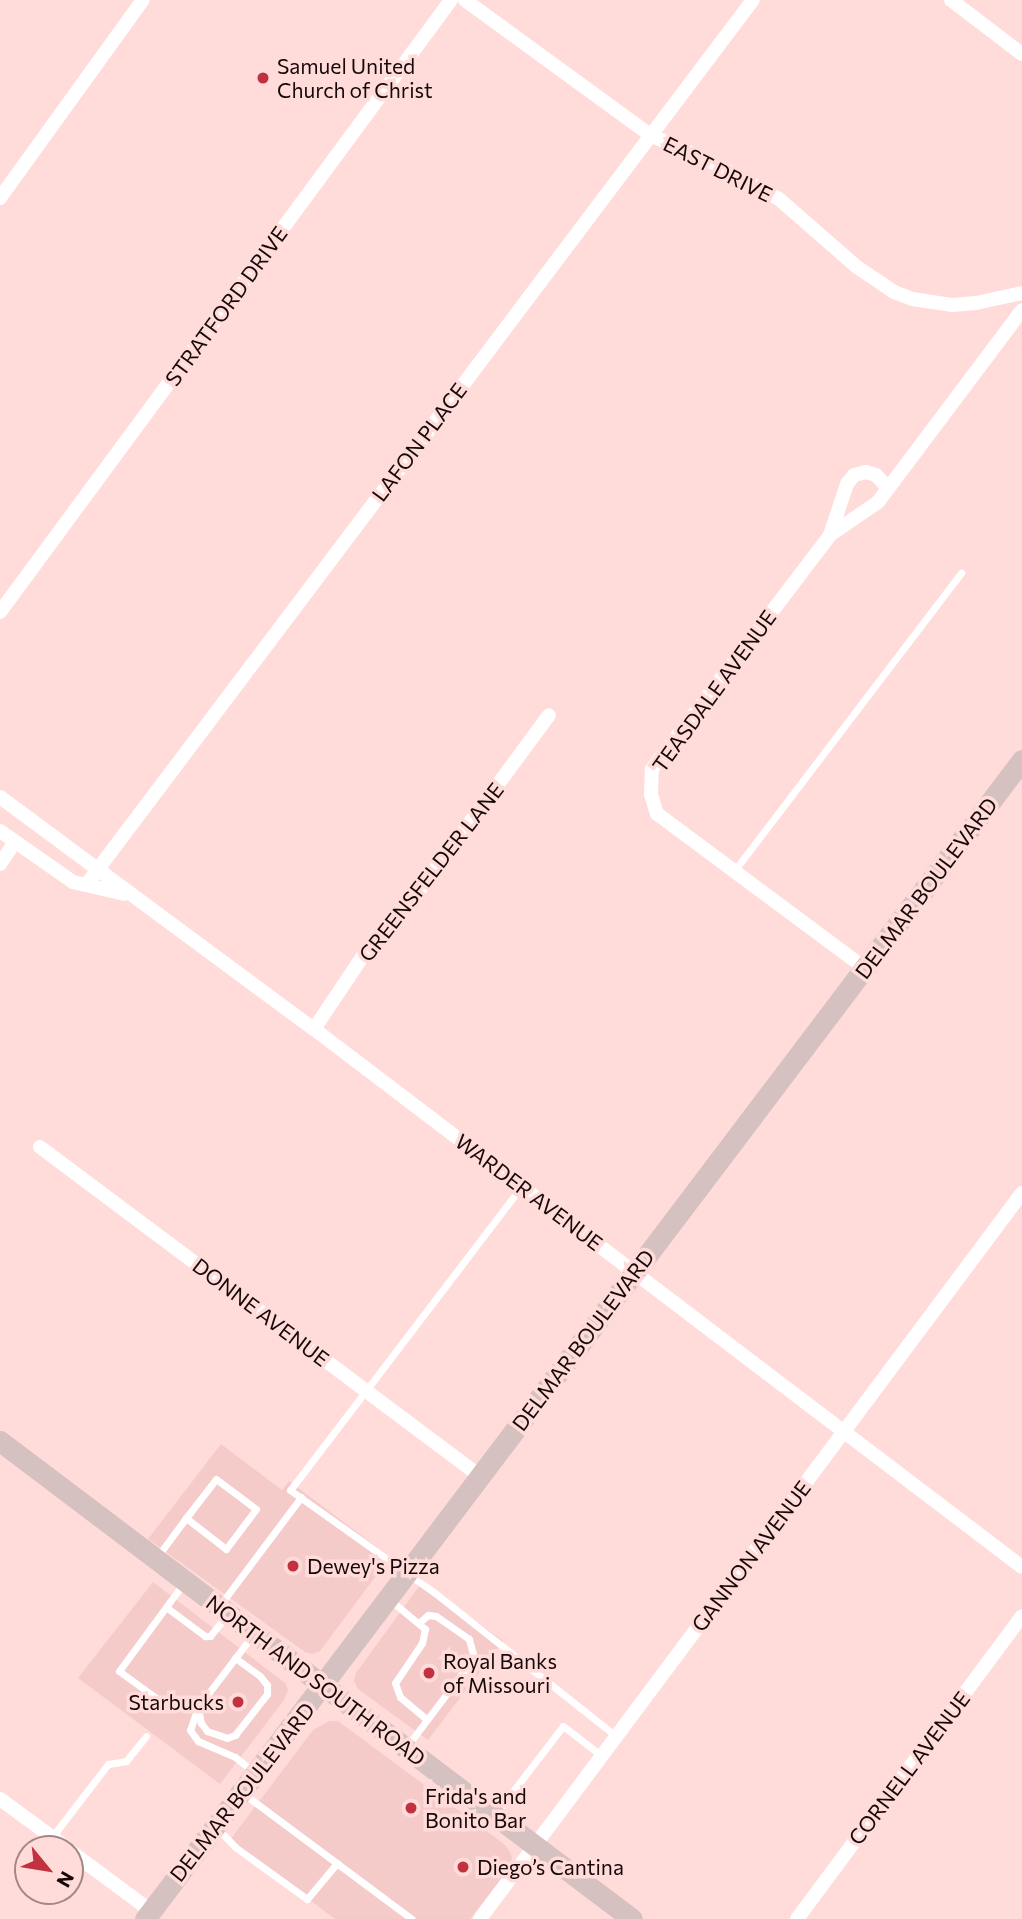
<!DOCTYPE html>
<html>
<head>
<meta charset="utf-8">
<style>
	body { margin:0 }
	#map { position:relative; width:1022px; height:1919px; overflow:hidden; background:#ffdbda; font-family:Commissioner,sans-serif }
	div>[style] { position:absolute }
	.built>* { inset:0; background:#f4cbc9 }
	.lane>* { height:7px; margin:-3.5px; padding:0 3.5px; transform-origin:3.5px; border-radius:3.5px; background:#fff }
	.street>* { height:14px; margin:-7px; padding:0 7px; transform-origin:7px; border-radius:7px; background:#fff }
	.secondary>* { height:21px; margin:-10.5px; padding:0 10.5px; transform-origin:10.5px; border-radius:10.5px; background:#d6c1c1 }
	.dots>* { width:19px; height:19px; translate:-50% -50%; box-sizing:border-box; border:4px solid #ffdbda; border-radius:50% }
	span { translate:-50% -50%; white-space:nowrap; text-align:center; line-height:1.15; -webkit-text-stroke:7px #ffdbda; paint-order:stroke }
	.poi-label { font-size:21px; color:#170909 }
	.left { translate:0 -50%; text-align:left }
	.right { translate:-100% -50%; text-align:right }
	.street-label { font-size:21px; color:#170909 }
	.north { position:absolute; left:14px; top:1835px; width:70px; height:70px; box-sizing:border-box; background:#ffdbda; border:2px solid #a28786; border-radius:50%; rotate:120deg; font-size:19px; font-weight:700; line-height:28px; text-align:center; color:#170909 }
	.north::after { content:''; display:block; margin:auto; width:24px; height:32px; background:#c23140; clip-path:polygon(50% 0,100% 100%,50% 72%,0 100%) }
</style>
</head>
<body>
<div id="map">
	<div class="built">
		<i style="clip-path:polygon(221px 1444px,282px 1490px,289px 1481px,390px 1557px,320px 1651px,313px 1654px,305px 1652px,148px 1539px)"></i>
		<i style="clip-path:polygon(423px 1581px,503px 1641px,428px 1740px,358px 1689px,354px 1681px,356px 1673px)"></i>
		<i style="clip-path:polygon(153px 1582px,285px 1683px,288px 1690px,284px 1700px,220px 1784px,78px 1678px)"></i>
		<i style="clip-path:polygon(329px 1721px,338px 1721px,504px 1844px,510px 1852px,512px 1858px,508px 1870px,470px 1919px,335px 1919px,230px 1840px,313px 1730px)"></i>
	</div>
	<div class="lane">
		<i style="left:734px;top:871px;width:375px;rotate:-52.7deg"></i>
		<i style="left:521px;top:1187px;width:381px;rotate:127.3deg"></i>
		<i style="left:290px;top:1490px;width:178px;rotate:35.4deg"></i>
		<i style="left:435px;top:1593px;width:231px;rotate:38.3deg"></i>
		<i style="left:157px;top:1557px;width:49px;rotate:-53.4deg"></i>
		<i style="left:186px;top:1518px;width:49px;rotate:-52.4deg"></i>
		<i style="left:216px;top:1479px;width:50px;rotate:36.9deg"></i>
		<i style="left:256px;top:1509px;width:50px;rotate:126.9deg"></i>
		<i style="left:226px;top:1549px;width:51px;rotate:-142.2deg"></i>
		<i style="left:389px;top:1599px;width:47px;rotate:39.8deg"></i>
		<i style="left:425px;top:1629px;width:14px;rotate:102deg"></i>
		<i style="left:422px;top:1643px;width:48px;rotate:124deg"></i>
		<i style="left:395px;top:1683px;width:15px;rotate:70deg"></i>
		<i style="left:400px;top:1697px;width:35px;rotate:40deg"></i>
		<i style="left:220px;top:1605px;width:135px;rotate:-53.1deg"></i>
		<i style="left:166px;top:1607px;width:49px;rotate:36.6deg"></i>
		<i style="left:205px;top:1636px;width:5px"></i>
		<i style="left:210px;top:1636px;width:26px;rotate:-51deg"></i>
		<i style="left:252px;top:1636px;width:89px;rotate:127.3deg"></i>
		<i style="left:198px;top:1707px;width:24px;rotate:109deg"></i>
		<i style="left:190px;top:1730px;width:14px;rotate:54deg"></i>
		<i style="left:198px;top:1741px;width:40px;rotate:23.4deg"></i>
		<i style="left:235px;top:1757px;width:23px;rotate:38deg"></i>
		<i style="left:159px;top:1700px;width:49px;rotate:-144.1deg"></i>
		<i style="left:119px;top:1671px;width:108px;rotate:-53.7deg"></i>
		<i style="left:198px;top:1708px;width:15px;rotate:79deg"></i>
		<i style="left:201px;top:1723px;width:10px;rotate:53deg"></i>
		<i style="left:207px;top:1731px;width:21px;rotate:19deg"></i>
		<i style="left:227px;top:1738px;width:9px;rotate:-21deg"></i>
		<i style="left:235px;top:1735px;width:52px;rotate:-52deg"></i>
		<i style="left:267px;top:1694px;width:9px;rotate:-90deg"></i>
		<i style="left:267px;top:1685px;width:11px;rotate:-128deg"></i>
		<i style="left:260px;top:1676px;width:31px;rotate:-144deg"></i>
		<i style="left:408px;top:1745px;width:106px;rotate:-53deg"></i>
		<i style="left:472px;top:1660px;width:6px;rotate:-81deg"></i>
		<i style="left:473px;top:1654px;width:16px;rotate:-105deg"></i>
		<i style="left:469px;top:1639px;width:40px;rotate:-145.1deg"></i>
		<i style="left:436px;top:1616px;width:8px;rotate:-173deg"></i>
		<i style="left:428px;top:1615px;width:11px;rotate:139deg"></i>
		<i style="left:244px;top:1794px;width:209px;rotate:36.7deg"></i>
		<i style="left:497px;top:1812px;width:108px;rotate:-52.5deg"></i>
		<i style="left:563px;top:1726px;width:49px;rotate:37.6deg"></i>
		<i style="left:216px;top:1827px;width:28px;rotate:46deg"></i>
		<i style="left:235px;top:1847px;width:89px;rotate:35.8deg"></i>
		<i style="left:307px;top:1899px;width:47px;rotate:-50.2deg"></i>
		<i style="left:52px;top:1837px;width:92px;rotate:-52.5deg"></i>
		<i style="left:108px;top:1764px;width:18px;rotate:-9deg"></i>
		<i style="left:126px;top:1761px;width:32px;rotate:-51deg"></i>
	</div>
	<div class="street">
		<i style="left:465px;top:0;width:229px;rotate:36.1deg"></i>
		<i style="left:650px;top:135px;width:70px;rotate:23.6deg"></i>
		<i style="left:714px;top:163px;width:74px;rotate:29deg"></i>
		<i style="left:779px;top:199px;width:103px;rotate:41.1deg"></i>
		<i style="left:857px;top:267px;width:45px;rotate:34deg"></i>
		<i style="left:894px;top:292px;width:19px;rotate:21deg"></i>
		<i style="left:912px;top:299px;width:40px;rotate:8.5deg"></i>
		<i style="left:952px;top:305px;width:24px;rotate:-5deg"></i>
		<i style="left:976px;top:303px;width:47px;rotate:-12.3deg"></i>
		<i style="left:951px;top:0;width:89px;rotate:37.3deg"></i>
		<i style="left:0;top:198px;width:244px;rotate:-54.2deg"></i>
		<i style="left:830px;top:535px;width:54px;rotate:-71.6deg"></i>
		<i style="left:847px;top:484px;width:11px;rotate:-52deg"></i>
		<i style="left:854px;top:475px;width:12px;rotate:-14deg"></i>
		<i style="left:866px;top:472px;width:10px;rotate:17deg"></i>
		<i style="left:876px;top:475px;width:18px;rotate:47deg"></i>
		<i style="left:0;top:612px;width:760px;rotate:-53.61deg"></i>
		<i style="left:0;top:797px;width:390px;rotate:36.5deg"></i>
		<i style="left:314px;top:1029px;width:889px;rotate:37.23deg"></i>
		<i style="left:0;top:831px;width:89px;rotate:34.9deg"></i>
		<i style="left:73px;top:882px;width:53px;rotate:13deg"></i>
		<i style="left:0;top:864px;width:27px;rotate:-56deg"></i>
		<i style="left:86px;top:885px;width:1108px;rotate:-53deg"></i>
		<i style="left:866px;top:969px;width:260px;rotate:-143.4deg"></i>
		<i style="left:657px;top:814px;width:21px;rotate:-107deg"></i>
		<i style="left:651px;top:794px;width:25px;rotate:-88deg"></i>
		<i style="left:652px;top:769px;width:294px;rotate:-52.7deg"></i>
		<i style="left:830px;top:535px;width:58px;rotate:-34.5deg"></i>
		<i style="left:878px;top:502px;width:240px;rotate:-53.1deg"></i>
		<i style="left:314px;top:1029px;width:110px;rotate:-56.2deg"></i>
		<i style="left:375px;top:938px;width:71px;rotate:-47.3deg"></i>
		<i style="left:423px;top:886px;width:212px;rotate:-53.6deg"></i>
		<i style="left:40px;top:1147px;width:549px;rotate:36.79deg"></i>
		<i style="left:0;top:1799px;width:84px;rotate:36.3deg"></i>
		<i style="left:70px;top:1851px;width:101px;rotate:36.5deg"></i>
		<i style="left:480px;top:1919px;width:906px;rotate:-53.26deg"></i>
		<i style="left:797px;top:1919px;width:377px;rotate:-53.4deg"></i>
	</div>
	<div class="secondary">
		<i style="left:0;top:1441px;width:792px;rotate:37.1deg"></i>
		<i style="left:145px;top:1919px;width:1453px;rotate:-52.89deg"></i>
	</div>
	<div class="dots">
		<i style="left:263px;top:78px;background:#c23140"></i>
		<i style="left:293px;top:1566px;background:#c23140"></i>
		<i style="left:429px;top:1673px;background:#c23140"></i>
		<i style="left:238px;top:1702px;background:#c23140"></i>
		<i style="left:411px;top:1808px;background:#c23140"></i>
		<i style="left:463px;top:1867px;background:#c23140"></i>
	</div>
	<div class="poi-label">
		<span class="left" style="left:277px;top:78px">Samuel United<br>Church of Christ</span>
		<span class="left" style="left:307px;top:1566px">Dewey's Pizza</span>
		<span class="left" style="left:443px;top:1673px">Royal Banks<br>of Missouri</span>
		<span class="right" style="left:224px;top:1702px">Starbucks</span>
		<span class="left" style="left:425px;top:1808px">Frida's and<br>Bonito Bar</span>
		<span class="left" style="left:477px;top:1867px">Diego’s Cantina</span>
	</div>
	<div class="street-label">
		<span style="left:718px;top:169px;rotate:27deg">EAST DRIVE</span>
		<span style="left:226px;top:306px;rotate:-54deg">STRATFORD DRIVE</span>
		<span style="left:419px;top:442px;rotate:-53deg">LAFON PLACE</span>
		<span style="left:714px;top:691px;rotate:-54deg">TEASDALE AVENUE</span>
		<span style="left:431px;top:872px;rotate:-52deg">GREENSFELDER LANE</span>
		<span style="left:926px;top:888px;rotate:-53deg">DELMAR BOULEVARD</span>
		<span style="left:529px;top:1192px;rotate:37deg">WARDER AVENUE</span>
		<span style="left:261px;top:1312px;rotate:37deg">DONNE AVENUE</span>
		<span style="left:583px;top:1340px;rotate:-53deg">DELMAR BOULEVARD</span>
		<span style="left:751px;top:1556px;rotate:-53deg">GANNON AVENUE</span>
		<span style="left:316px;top:1680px;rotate:37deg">NORTH AND SOUTH ROAD</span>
		<span style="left:909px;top:1768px;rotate:-53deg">CORNELL AVENUE</span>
		<span style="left:242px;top:1792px;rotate:-52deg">DELMAR BOULEVARD</span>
	</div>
	<div class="north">N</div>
</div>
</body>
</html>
